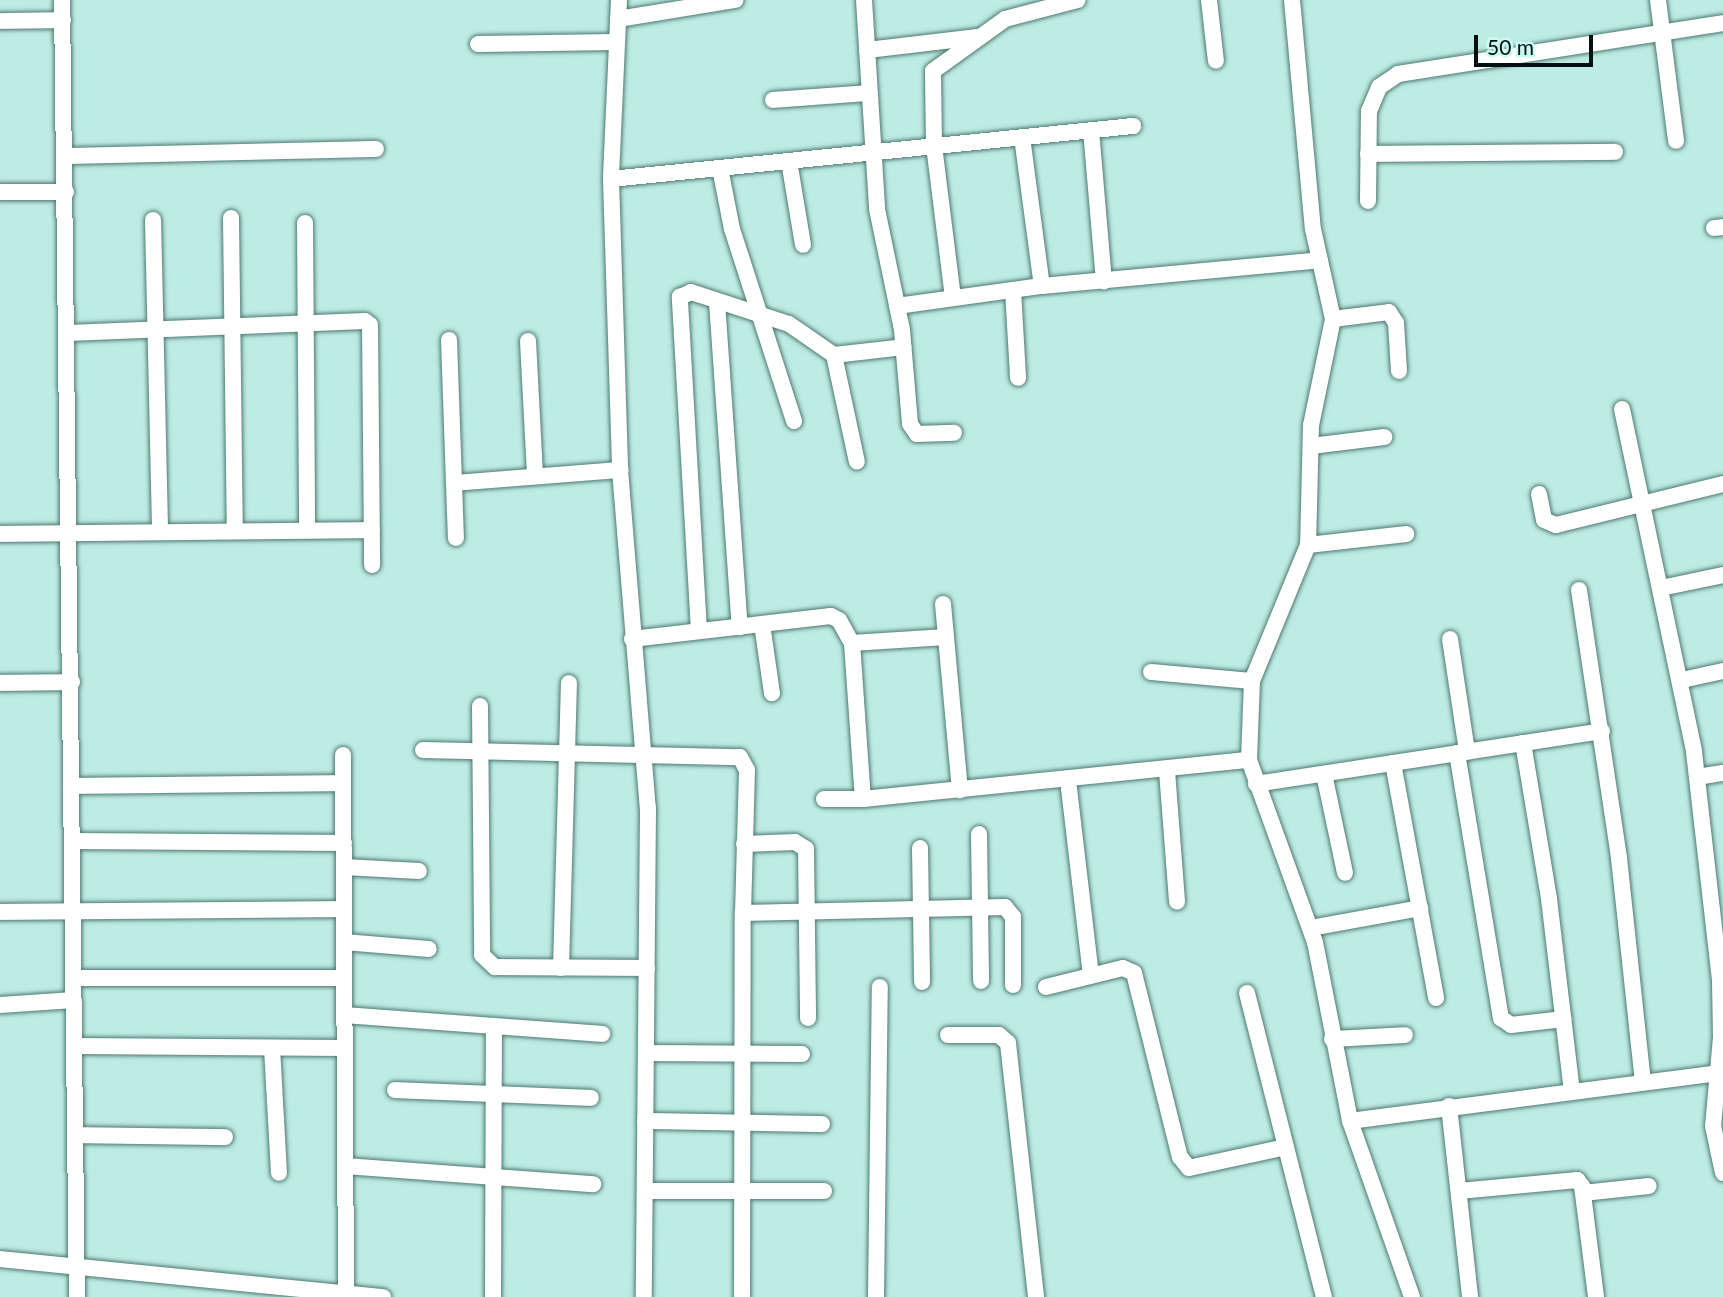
<!DOCTYPE html>
<html>
<head>
<meta charset="utf-8">
<style>
	body { margin:0 }
	#map { position:relative; width:1723px; height:1297px; overflow:hidden; background:#beece3; font-family:Lato,sans-serif }
	div>[style] { position:absolute }
	.roads { filter:drop-shadow(0 0 2px #4e7971) drop-shadow(0 0 2px #4e7971) }
	.minor>* { height:16px; margin:-8px; padding:0 8px; transform-origin:8px; border-radius:8px; background:#fff }
	span { translate:-50% -50%; white-space:nowrap; text-align:center; line-height:1.15; -webkit-text-stroke:7px #cbfaf0; paint-order:stroke }
	.scale { position:absolute; left:1474px; top:35px; width:119px; height:32px; box-sizing:border-box; border:4px solid #02110f; border-top:0; padding-left:9px; font-size:21px; line-height:24px; white-space:nowrap; color:#02110f; -webkit-text-stroke:5px #cbfaf0; paint-order:stroke }
</style>
</head>
<body>
<div id="map">
	<div class="roads">
		<div class="minor">
			<i style="left:62px;top:0;width:1297px;rotate:89.34deg"></i>
			<i style="left:619px;top:0;width:179px;rotate:92.6deg"></i>
			<i style="left:611px;top:179px;width:291px;rotate:88.2deg"></i>
			<i style="left:620px;top:470px;width:339px;rotate:85.3deg"></i>
			<i style="left:648px;top:808px;width:489px;rotate:90.5deg"></i>
			<i style="left:864px;top:0;width:209px;rotate:86.4deg"></i>
			<i style="left:877px;top:209px;width:124px;rotate:78.3deg"></i>
			<i style="left:902px;top:330px;width:94px;rotate:85.1deg"></i>
			<i style="left:910px;top:424px;width:12px;rotate:55deg"></i>
			<i style="left:917px;top:434px;width:37px;rotate:-2deg"></i>
			<i style="left:1209px;top:0;width:61px;rotate:83.5deg"></i>
			<i style="left:1292px;top:0;width:230px;rotate:84.8deg"></i>
			<i style="left:1313px;top:229px;width:92px;rotate:77.5deg"></i>
			<i style="left:1333px;top:319px;width:108px;rotate:101.7deg"></i>
			<i style="left:1311px;top:425px;width:120px;rotate:91.4deg"></i>
			<i style="left:1308px;top:545px;width:147px;rotate:112.4deg"></i>
			<i style="left:1252px;top:681px;width:79px;rotate:92.2deg"></i>
			<i style="left:1249px;top:760px;width:194px;rotate:70.1deg"></i>
			<i style="left:1315px;top:942px;width:182px;rotate:78.9deg"></i>
			<i style="left:1350px;top:1121px;width:187px;rotate:70.6deg"></i>
			<i style="left:1658px;top:0;width:142px;rotate:82.7deg"></i>
			<i style="left:618px;top:19px;width:119px;rotate:-9.2deg"></i>
			<i style="left:0;top:21px;width:63px;rotate:-0.9deg"></i>
			<i style="left:478px;top:44px;width:137px;rotate:-0.8deg"></i>
			<i style="left:867px;top:50px;width:112px;rotate:-6.7deg"></i>
			<i style="left:773px;top:100px;width:96px;rotate:-4.2deg"></i>
			<i style="left:1091px;top:130px;width:152px;rotate:85.1deg"></i>
			<i style="left:1022px;top:137px;width:150px;rotate:82.4deg"></i>
			<i style="left:1368px;top:154px;width:247px;rotate:-0.5deg"></i>
			<i style="left:66px;top:156px;width:310px;rotate:-1.3deg"></i>
			<i style="left:789px;top:161px;width:85px;rotate:80.5deg"></i>
			<i style="left:720px;top:168px;width:62px;rotate:78.9deg"></i>
			<i style="left:732px;top:229px;width:202px;rotate:72.1deg"></i>
			<i style="left:611px;top:179px;width:525px;rotate:-5.8deg"></i>
			<i style="left:0;top:192px;width:66px"></i>
			<i style="left:1368px;top:201px;width:90px;rotate:-89.4deg"></i>
			<i style="left:1369px;top:111px;width:26px;rotate:-67deg"></i>
			<i style="left:1379px;top:87px;width:23px;rotate:-34deg"></i>
			<i style="left:1398px;top:74px;width:329px;rotate:-8.9deg"></i>
			<i style="left:231px;top:218px;width:313px;rotate:89.3deg"></i>
			<i style="left:153px;top:220px;width:312px;rotate:88.7deg"></i>
			<i style="left:305px;top:223px;width:307px;rotate:89.6deg"></i>
			<i style="left:1714px;top:228px;width:9px;rotate:-6deg"></i>
			<i style="left:1013px;top:290px;width:88px;rotate:86.7deg"></i>
			<i style="left:953px;top:298px;width:153px;rotate:-97.1deg"></i>
			<i style="left:934px;top:146px;width:75px;rotate:-90.8deg"></i>
			<i style="left:933px;top:71px;width:89px;rotate:-35.8deg"></i>
			<i style="left:1005px;top:19px;width:75px;rotate:-14.6deg"></i>
			<i style="left:717px;top:302px;width:326px;rotate:86deg"></i>
			<i style="left:897px;top:306px;width:146px;rotate:-7.9deg"></i>
			<i style="left:1042px;top:286px;width:279px;rotate:-5.3deg"></i>
			<i style="left:1333px;top:319px;width:56px;rotate:-7.1deg"></i>
			<i style="left:1389px;top:312px;width:13px;rotate:58deg"></i>
			<i style="left:1396px;top:323px;width:48px;rotate:86.4deg"></i>
			<i style="left:68px;top:333px;width:297px;rotate:-2.3deg"></i>
			<i style="left:365px;top:321px;width:6px;rotate:39deg"></i>
			<i style="left:370px;top:325px;width:240px;rotate:89.5deg"></i>
			<i style="left:449px;top:340px;width:198px;rotate:88deg"></i>
			<i style="left:528px;top:341px;width:135px;rotate:87deg"></i>
			<i style="left:834px;top:355px;width:109px;rotate:77.9deg"></i>
			<i style="left:1622px;top:409px;width:350px;rotate:78.1deg"></i>
			<i style="left:1694px;top:752px;width:230px;rotate:83.5deg"></i>
			<i style="left:1720px;top:981px;width:56px;rotate:89deg"></i>
			<i style="left:1721px;top:1037px;width:89px;rotate:95.1deg"></i>
			<i style="left:1713px;top:1126px;width:48px;rotate:78deg"></i>
			<i style="left:1311px;top:446px;width:74px;rotate:-7deg"></i>
			<i style="left:454px;top:483px;width:167px;rotate:-4.5deg"></i>
			<i style="left:1539px;top:494px;width:26px;rotate:79deg"></i>
			<i style="left:1544px;top:520px;width:13px;rotate:23deg"></i>
			<i style="left:1556px;top:525px;width:172px;rotate:-13.8deg"></i>
			<i style="left:0;top:534px;width:372px;rotate:-0.6deg"></i>
			<i style="left:1308px;top:545px;width:99px;rotate:-6.4deg"></i>
			<i style="left:1661px;top:588px;width:63px;rotate:-11.8deg"></i>
			<i style="left:1579px;top:590px;width:271px;rotate:81.5deg"></i>
			<i style="left:1619px;top:858px;width:225px;rotate:83.9deg"></i>
			<i style="left:943px;top:604px;width:187px;rotate:84.8deg"></i>
			<i style="left:762px;top:624px;width:70px;rotate:81.8deg"></i>
			<i style="left:699px;top:631px;width:335px;rotate:-93.3deg"></i>
			<i style="left:680px;top:297px;width:12px;rotate:-24deg"></i>
			<i style="left:691px;top:292px;width:103px;rotate:18.1deg"></i>
			<i style="left:789px;top:324px;width:55px;rotate:34.6deg"></i>
			<i style="left:834px;top:355px;width:70px;rotate:-6.5deg"></i>
			<i style="left:632px;top:639px;width:200px;rotate:-6.6deg"></i>
			<i style="left:831px;top:616px;width:9px;rotate:27deg"></i>
			<i style="left:839px;top:620px;width:26px;rotate:61deg"></i>
			<i style="left:852px;top:643px;width:156px;rotate:86deg"></i>
			<i style="left:863px;top:799px;width:388px;rotate:-5.8deg"></i>
			<i style="left:1450px;top:639px;width:114px;rotate:81.4deg"></i>
			<i style="left:852px;top:643px;width:94px;rotate:-3.7deg"></i>
			<i style="left:1151px;top:672px;width:101px;rotate:5.1deg"></i>
			<i style="left:1682px;top:680px;width:42px;rotate:-12.4deg"></i>
			<i style="left:0;top:683px;width:72px;rotate:-0.8deg"></i>
			<i style="left:480px;top:706px;width:249px;rotate:89.5deg"></i>
			<i style="left:482px;top:955px;width:18px;rotate:43deg"></i>
			<i style="left:495px;top:967px;width:152px;rotate:0.4deg"></i>
			<i style="left:1523px;top:743px;width:158px;rotate:80.5deg"></i>
			<i style="left:1549px;top:899px;width:193px;rotate:83.2deg"></i>
			<i style="left:423px;top:750px;width:317px;rotate:1.3deg"></i>
			<i style="left:740px;top:757px;width:15px;rotate:62deg"></i>
			<i style="left:747px;top:770px;width:143px;rotate:91.6deg"></i>
			<i style="left:1457px;top:753px;width:269px;rotate:80.6deg"></i>
			<i style="left:1501px;top:1018px;width:12px;rotate:35deg"></i>
			<i style="left:1511px;top:1025px;width:53px;rotate:-6.5deg"></i>
			<i style="left:343px;top:755px;width:540px;rotate:89.68deg"></i>
			<i style="left:1393px;top:763px;width:239px;rotate:79.6deg"></i>
			<i style="left:1167px;top:771px;width:131px;rotate:85.6deg"></i>
			<i style="left:1324px;top:774px;width:101px;rotate:78deg"></i>
			<i style="left:1697px;top:777px;width:26px;rotate:-9deg"></i>
			<i style="left:1068px;top:780px;width:197px;rotate:83.3deg"></i>
			<i style="left:1256px;top:784px;width:350px;rotate:-8.7deg"></i>
			<i style="left:73px;top:786px;width:270px;rotate:-0.6deg"></i>
			<i style="left:824px;top:799px;width:39px"></i>
			<i style="left:979px;top:834px;width:147px;rotate:89.2deg"></i>
			<i style="left:73px;top:841px;width:271px;rotate:0.4deg"></i>
			<i style="left:744px;top:844px;width:51px;rotate:-2.2deg"></i>
			<i style="left:795px;top:842px;width:13px;rotate:32deg"></i>
			<i style="left:806px;top:849px;width:169px;rotate:89.3deg"></i>
			<i style="left:920px;top:848px;width:134px;rotate:89.1deg"></i>
			<i style="left:344px;top:867px;width:75px;rotate:3.1deg"></i>
			<i style="left:0;top:912px;width:344px;rotate:-0.5deg"></i>
			<i style="left:1311px;top:928px;width:111px;rotate:-10.4deg"></i>
			<i style="left:344px;top:942px;width:85px;rotate:4.7deg"></i>
			<i style="left:561px;top:968px;width:285px;rotate:-88.4deg"></i>
			<i style="left:74px;top:978px;width:270px"></i>
			<i style="left:1046px;top:987px;width:79px;rotate:-13.9deg"></i>
			<i style="left:1123px;top:968px;width:12px;rotate:24deg"></i>
			<i style="left:1134px;top:973px;width:190px;rotate:76deg"></i>
			<i style="left:1180px;top:1157px;width:14px;rotate:51deg"></i>
			<i style="left:1189px;top:1168px;width:99px;rotate:-12.2deg"></i>
			<i style="left:1247px;top:993px;width:314px;rotate:75.8deg"></i>
			<i style="left:0;top:1005px;width:74px;rotate:-3.9deg"></i>
			<i style="left:345px;top:1015px;width:258px;rotate:4.2deg"></i>
			<i style="left:948px;top:1035px;width:51px"></i>
			<i style="left:999px;top:1035px;width:12px;rotate:42deg"></i>
			<i style="left:1008px;top:1043px;width:256px;rotate:83.7deg"></i>
			<i style="left:1332px;top:1039px;width:73px;rotate:-3.1deg"></i>
			<i style="left:75px;top:1046px;width:270px;rotate:0.4deg"></i>
			<i style="left:272px;top:1048px;width:125px;rotate:86.8deg"></i>
			<i style="left:646px;top:1053px;width:156px;rotate:0.4deg"></i>
			<i style="left:395px;top:1090px;width:196px;rotate:2.3deg"></i>
			<i style="left:1449px;top:1106px;width:192px;rotate:83.7deg"></i>
			<i style="left:645px;top:1121px;width:177px;rotate:1deg"></i>
			<i style="left:1350px;top:1121px;width:371px;rotate:-7.4deg"></i>
			<i style="left:76px;top:1135px;width:149px;rotate:0.8deg"></i>
			<i style="left:345px;top:1166px;width:249px;rotate:4.2deg"></i>
			<i style="left:645px;top:1191px;width:179px"></i>
			<i style="left:1459px;top:1191px;width:119px;rotate:-5.3deg"></i>
			<i style="left:1577px;top:1180px;width:8px;rotate:50deg"></i>
			<i style="left:1582px;top:1186px;width:112px;rotate:82.8deg"></i>
			<i style="left:1583px;top:1193px;width:66px;rotate:-6.1deg"></i>
			<i style="left:0;top:1259px;width:385px;rotate:5.7deg"></i>
			<i style="left:493px;top:1297px;width:271px;rotate:-89.8deg"></i>
			<i style="left:742px;top:1297px;width:384px;rotate:-89.9deg"></i>
			<i style="left:743px;top:913px;width:262px;rotate:-1.3deg"></i>
			<i style="left:1005px;top:907px;width:13px;rotate:51deg"></i>
			<i style="left:1013px;top:917px;width:68px;rotate:90deg"></i>
			<i style="left:876px;top:1297px;width:310px;rotate:-89.3deg"></i>
		</div>
	</div>
	<div class="scale">50 m</div>
</div>
</body>
</html>
